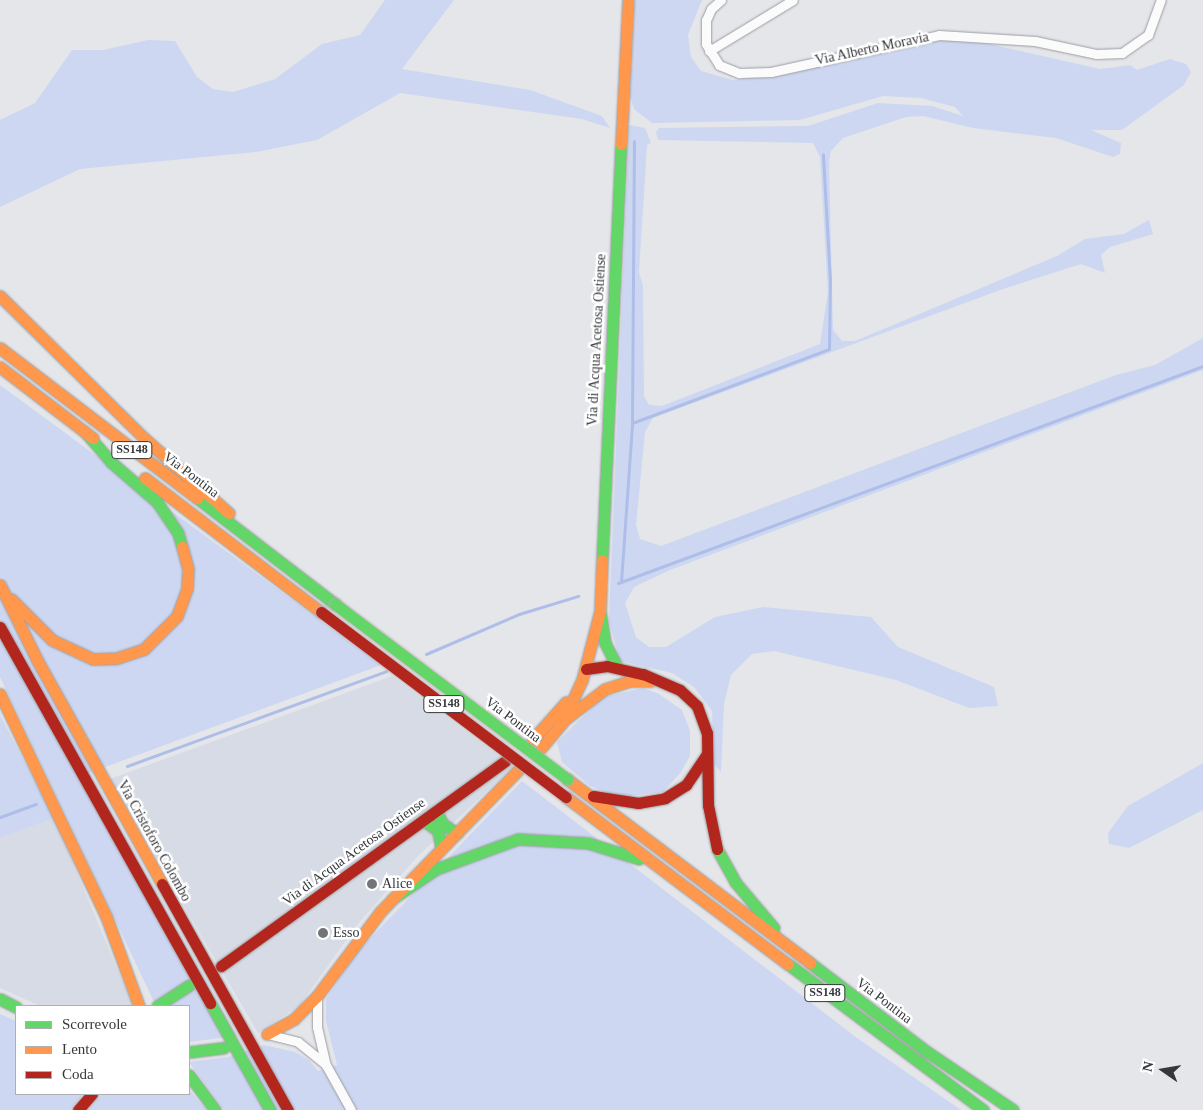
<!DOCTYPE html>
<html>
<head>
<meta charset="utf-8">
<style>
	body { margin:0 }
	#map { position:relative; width:1203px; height:1110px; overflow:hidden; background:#e4e6ea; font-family:"Times New Roman",serif }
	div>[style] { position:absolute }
	.built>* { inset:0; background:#d6dbe5 }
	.green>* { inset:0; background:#cdd7f1 }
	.stream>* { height:3px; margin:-1.5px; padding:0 1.5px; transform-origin:1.5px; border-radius:1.5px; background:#afbee9 }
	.roads { filter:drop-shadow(0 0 1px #9c9da1) drop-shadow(0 0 1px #9c9da1) }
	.street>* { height:9px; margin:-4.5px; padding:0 4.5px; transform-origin:4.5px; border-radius:4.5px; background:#fbfbfc }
	.fast>* { height:11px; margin:-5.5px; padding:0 5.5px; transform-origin:5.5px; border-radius:5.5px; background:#63d668 }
	.slow>* { height:11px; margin:-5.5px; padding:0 5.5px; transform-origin:5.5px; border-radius:5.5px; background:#ff974d }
	.jam>* { height:11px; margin:-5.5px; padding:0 5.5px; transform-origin:5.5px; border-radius:5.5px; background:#b3261e }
	.bridges { filter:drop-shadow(0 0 1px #b6adad) drop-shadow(0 0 1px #b6adad) }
	.fast-bridge>* { height:11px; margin:-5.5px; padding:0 5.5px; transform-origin:5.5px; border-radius:5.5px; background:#63d668 }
	.jam-bridge>* { height:11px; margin:-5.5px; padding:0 5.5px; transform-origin:5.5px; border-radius:5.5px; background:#b3261e }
	.dots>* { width:14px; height:14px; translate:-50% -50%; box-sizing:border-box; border:2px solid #fff; border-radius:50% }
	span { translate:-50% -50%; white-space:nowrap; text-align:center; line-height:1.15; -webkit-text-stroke:5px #fff; paint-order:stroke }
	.shield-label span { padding:1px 4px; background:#fff; border:1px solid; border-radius:4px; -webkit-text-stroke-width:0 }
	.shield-label { font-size:12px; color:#36373b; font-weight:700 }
	.street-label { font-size:14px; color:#36373b }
	.poi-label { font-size:14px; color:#36373b }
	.left { translate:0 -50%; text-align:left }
	.legend { position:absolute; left:15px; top:1005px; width:175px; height:90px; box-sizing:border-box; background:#fff; border:1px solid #afafb1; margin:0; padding:6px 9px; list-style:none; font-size:15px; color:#36373b }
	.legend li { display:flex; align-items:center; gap:10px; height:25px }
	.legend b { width:25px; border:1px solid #afafb1 }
	.north { position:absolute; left:1138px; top:1045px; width:50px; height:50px; -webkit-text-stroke:4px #fff; paint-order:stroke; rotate:283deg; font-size:14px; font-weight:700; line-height:20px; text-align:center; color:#36373b }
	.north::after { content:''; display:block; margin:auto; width:18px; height:22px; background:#36373b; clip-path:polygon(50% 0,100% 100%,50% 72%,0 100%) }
</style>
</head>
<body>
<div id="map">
	<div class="built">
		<i style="clip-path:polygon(392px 676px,513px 767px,418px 856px,357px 925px,300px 1005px,258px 1033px,110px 779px)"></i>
		<i style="clip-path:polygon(54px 818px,132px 1004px,132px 1006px,40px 1006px,0 988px,0 838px)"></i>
	</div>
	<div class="green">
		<i style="clip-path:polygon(385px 0,454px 0,402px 69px,530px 90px,602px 116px,610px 128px,582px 119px,400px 93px,317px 140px,256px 152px,80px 169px,0 207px,0 120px,35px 103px,72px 50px,103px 50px,148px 40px,175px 41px,197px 77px,213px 89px,233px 92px,275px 79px,322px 44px,360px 35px)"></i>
		<i style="clip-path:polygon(635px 0,702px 0,688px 35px,691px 57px,701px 71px,733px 80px,798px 71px,959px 37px,1100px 69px,1130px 65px,1137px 70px,1170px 59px,1186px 64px,1191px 72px,1184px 85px,1122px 130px,1091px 130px,1121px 143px,1120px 154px,1113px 157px,1056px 138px,973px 128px,923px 116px,906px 117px,843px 138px,831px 151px,829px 162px,833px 330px,842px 341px,855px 341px,1057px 256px,1085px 239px,1124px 234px,1149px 220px,1153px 234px,1110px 247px,1101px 255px,1105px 273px,1081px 264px,1003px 289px,653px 418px,645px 432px,636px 525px,640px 539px,661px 546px,1116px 375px,1155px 365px,1203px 338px,1203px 370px,670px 570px,634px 587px,625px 603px,636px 637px,649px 647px,666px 647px,715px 617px,763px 607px,871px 617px,898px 647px,994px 687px,998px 706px,969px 708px,896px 680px,774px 651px,752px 654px,731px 675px,724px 704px,721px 772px,714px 764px,712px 711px,694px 687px,672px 673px,620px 661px,609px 621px,629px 125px,645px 128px,651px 143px,647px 145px,639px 272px,643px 286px,644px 396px,649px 405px,662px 406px,820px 344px,828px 292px,820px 157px,813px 143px,658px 140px,656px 132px,659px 128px,808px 126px,878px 103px,932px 106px,963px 116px,955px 107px,921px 98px,883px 96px,800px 120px,652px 123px,634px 109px,630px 97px)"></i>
		<i style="clip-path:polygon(0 385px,381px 665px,89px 773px,237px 1036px,189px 1042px,189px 1006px,156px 1006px,0 677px)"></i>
		<i style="clip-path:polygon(643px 688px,659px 694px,682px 710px,690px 731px,690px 756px,681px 772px,663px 792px,620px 797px,590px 786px,562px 762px,557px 742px,603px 697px)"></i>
		<i style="clip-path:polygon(0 715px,54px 818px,0 838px)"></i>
		<i style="clip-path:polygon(1203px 763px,1203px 810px,1129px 848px,1109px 844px,1108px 833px,1128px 806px)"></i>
		<i style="clip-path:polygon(522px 781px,857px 1038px,961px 1110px,224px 1110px,189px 1062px,228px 1057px,264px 1045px,295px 1052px,309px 1060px,318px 1071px,337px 1065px,326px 1021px,326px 999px,358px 951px)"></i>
		<i style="clip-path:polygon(0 1014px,16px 1021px,16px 1094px,83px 1094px,70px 1110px,0 1110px)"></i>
		<i style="clip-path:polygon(189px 1090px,207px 1110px,88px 1110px,102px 1094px,189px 1094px)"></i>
	</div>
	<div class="stream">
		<i style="left:632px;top:423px;width:210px;rotate:-20.6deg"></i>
		<i style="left:829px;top:349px;width:68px;rotate:-89.2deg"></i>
		<i style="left:830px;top:281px;width:127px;rotate:-93.2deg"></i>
		<i style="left:621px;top:582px;width:159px;rotate:-86deg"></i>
		<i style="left:632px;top:423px;width:282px;rotate:-89.6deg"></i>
		<i style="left:618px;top:583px;width:624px;rotate:-20.35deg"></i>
		<i style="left:426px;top:654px;width:101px;rotate:-23.3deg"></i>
		<i style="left:519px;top:614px;width:62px;rotate:-17deg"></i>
		<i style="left:127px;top:766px;width:276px;rotate:-20.1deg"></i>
		<i style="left:0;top:817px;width:38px;rotate:-20deg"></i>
	</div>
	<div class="roads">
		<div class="street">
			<i style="left:721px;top:0;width:13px;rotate:138deg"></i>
			<i style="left:711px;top:9px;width:12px;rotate:114deg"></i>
			<i style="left:706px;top:20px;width:24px;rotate:90deg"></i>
			<i style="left:706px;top:44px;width:25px;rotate:58deg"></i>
			<i style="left:719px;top:65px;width:22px;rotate:22deg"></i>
			<i style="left:739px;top:73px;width:32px;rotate:-2deg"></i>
			<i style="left:771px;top:72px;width:172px;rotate:-12.4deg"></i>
			<i style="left:939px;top:35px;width:96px;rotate:3.6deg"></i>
			<i style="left:1035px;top:41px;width:62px;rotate:12deg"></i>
			<i style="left:1096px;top:54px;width:26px;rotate:-2deg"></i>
			<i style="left:1122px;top:53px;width:32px;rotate:-35deg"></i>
			<i style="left:1148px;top:35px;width:37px;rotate:-70deg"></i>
			<i style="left:709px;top:51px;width:98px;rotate:-31.3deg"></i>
			<i style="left:317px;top:996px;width:31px;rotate:90deg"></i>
			<i style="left:317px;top:1027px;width:39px;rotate:77deg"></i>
			<i style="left:326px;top:1065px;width:51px;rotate:60.9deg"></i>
			<i style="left:267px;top:1034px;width:32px;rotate:14deg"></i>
			<i style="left:298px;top:1042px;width:35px;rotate:39deg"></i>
		</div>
		<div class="fast">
			<i style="left:85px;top:432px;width:40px;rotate:49deg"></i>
			<i style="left:111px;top:462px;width:61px;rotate:41deg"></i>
			<i style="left:157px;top:502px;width:37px;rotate:56deg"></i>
			<i style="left:178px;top:533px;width:15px;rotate:74deg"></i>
			<i style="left:197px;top:498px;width:174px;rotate:37.5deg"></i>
			<i style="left:602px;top:560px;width:416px;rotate:-87.4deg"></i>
			<i style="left:600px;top:611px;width:32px;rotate:81deg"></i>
			<i style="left:605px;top:643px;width:27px;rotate:63deg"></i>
			<i style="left:436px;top:811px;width:15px;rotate:62deg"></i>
			<i style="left:443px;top:824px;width:17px;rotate:33deg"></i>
			<i style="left:423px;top:820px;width:19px;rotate:36deg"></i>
			<i style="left:438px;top:831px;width:17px;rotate:80deg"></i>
			<i style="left:717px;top:849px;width:38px;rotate:61deg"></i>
			<i style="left:735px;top:882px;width:60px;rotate:49.7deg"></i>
			<i style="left:392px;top:899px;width:53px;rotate:-34.3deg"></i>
			<i style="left:436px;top:869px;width:87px;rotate:-20.1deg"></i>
			<i style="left:518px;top:839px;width:70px;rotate:3.3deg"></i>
			<i style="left:588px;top:843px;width:53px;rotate:17.4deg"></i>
			<i style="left:810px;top:963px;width:146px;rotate:37.2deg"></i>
			<i style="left:926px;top:1051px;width:105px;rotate:34.1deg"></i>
			<i style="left:788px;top:964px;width:244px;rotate:36.8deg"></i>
			<i style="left:0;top:999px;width:18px;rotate:27deg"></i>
			<i style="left:210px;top:1003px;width:123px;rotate:60.7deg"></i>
			<i style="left:157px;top:1006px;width:38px;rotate:-33deg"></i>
			<i style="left:189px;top:1052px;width:35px;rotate:-7deg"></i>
			<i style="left:189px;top:1075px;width:44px;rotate:53.4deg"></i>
		</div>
		<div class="slow">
			<i style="left:621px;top:144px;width:144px;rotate:-87.2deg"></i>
			<i style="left:0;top:296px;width:204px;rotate:44.6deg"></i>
			<i style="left:145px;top:439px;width:112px;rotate:41.4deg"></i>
			<i style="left:0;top:348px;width:248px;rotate:37.3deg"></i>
			<i style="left:0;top:367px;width:117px;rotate:37.4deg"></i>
			<i style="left:145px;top:478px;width:221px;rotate:37.3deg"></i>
			<i style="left:0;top:585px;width:84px;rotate:63.7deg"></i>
			<i style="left:37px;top:660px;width:257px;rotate:60.8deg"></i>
			<i style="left:11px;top:599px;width:58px;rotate:45deg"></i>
			<i style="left:52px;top:640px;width:45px;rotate:24.9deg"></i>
			<i style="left:93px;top:659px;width:24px;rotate:-2deg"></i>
			<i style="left:117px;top:658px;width:28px;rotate:-18deg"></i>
			<i style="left:144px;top:649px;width:47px;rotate:-45deg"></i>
			<i style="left:177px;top:616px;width:30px;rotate:-70deg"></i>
			<i style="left:187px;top:588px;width:19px;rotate:-87deg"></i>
			<i style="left:188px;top:569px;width:23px;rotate:-105deg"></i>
			<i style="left:0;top:694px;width:246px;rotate:64.5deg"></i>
			<i style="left:106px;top:916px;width:96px;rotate:69.9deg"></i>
			<i style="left:564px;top:720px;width:51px;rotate:-37.1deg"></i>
			<i style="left:605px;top:689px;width:26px;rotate:-18deg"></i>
			<i style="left:630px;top:681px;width:20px"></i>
			<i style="left:532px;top:740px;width:51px;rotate:-48.2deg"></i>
			<i style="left:541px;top:748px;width:33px;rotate:-50deg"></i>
			<i style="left:562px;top:723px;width:47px;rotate:-65.1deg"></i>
			<i style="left:582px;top:680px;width:71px;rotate:-75.4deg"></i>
			<i style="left:600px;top:611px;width:51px;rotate:-87.8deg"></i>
			<i style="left:567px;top:779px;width:305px;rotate:37.1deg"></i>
			<i style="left:566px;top:797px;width:278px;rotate:37deg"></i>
			<i style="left:267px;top:1034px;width:31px;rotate:-29deg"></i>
			<i style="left:294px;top:1019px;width:33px;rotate:-45deg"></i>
			<i style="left:317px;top:996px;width:105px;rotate:-53.1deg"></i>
			<i style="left:380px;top:912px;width:197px;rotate:-45.8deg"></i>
		</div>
		<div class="jam">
			<i style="left:0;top:627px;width:431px;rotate:60.8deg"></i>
			<i style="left:586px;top:669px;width:21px;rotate:-8deg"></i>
			<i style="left:607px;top:666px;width:37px;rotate:13deg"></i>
			<i style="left:643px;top:674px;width:40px;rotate:23.4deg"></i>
			<i style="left:680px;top:690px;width:23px;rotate:43deg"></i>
			<i style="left:697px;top:706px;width:29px;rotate:70deg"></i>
			<i style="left:707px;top:733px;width:72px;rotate:89.2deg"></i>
			<i style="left:708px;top:805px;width:45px;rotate:78.4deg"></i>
			<i style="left:593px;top:796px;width:46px;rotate:8.8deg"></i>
			<i style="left:638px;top:803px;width:27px;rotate:-10deg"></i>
			<i style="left:665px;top:798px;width:25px;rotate:-32deg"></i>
			<i style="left:686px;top:785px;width:37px;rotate:-56deg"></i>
			<i style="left:162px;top:884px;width:259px;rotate:60.9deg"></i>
			<i style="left:221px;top:966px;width:350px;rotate:-35.8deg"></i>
			<i style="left:78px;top:1110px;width:21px;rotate:-49deg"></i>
		</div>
	</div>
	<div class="bridges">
		<div class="fast-bridge">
			<i style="left:335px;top:604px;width:291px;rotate:37deg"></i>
		</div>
		<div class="jam-bridge">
			<i style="left:321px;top:612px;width:307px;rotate:37.1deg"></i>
		</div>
	</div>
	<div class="dots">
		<i style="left:372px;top:884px;background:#737478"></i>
		<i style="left:323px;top:933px;background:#737478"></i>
	</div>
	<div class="shield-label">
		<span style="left:132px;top:450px">SS148</span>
		<span style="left:444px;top:704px">SS148</span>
		<span style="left:825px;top:993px">SS148</span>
	</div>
	<div class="street-label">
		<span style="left:872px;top:49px;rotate:-12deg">Via Alberto Moravia</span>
		<span style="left:597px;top:340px;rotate:-87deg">Via di Acqua Acetosa Ostiense</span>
		<span style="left:191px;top:475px;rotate:37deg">Via Pontina</span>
		<span style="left:513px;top:720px;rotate:37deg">Via Pontina</span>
		<span style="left:154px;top:841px;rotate:61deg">Via Cristoforo Colombo</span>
		<span style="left:354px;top:852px;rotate:-36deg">Via di Acqua Acetosa Ostiense</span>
		<span style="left:884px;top:1001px;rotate:37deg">Via Pontina</span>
	</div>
	<div class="poi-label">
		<span class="left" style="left:382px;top:884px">Alice</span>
		<span class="left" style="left:333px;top:933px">Esso</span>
	</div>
	<ul class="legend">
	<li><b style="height:6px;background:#63d668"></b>Scorrevole</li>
	<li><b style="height:6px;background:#ff974d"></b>Lento</li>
	<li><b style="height:6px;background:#b3261e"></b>Coda</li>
	</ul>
	<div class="north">N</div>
</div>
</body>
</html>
